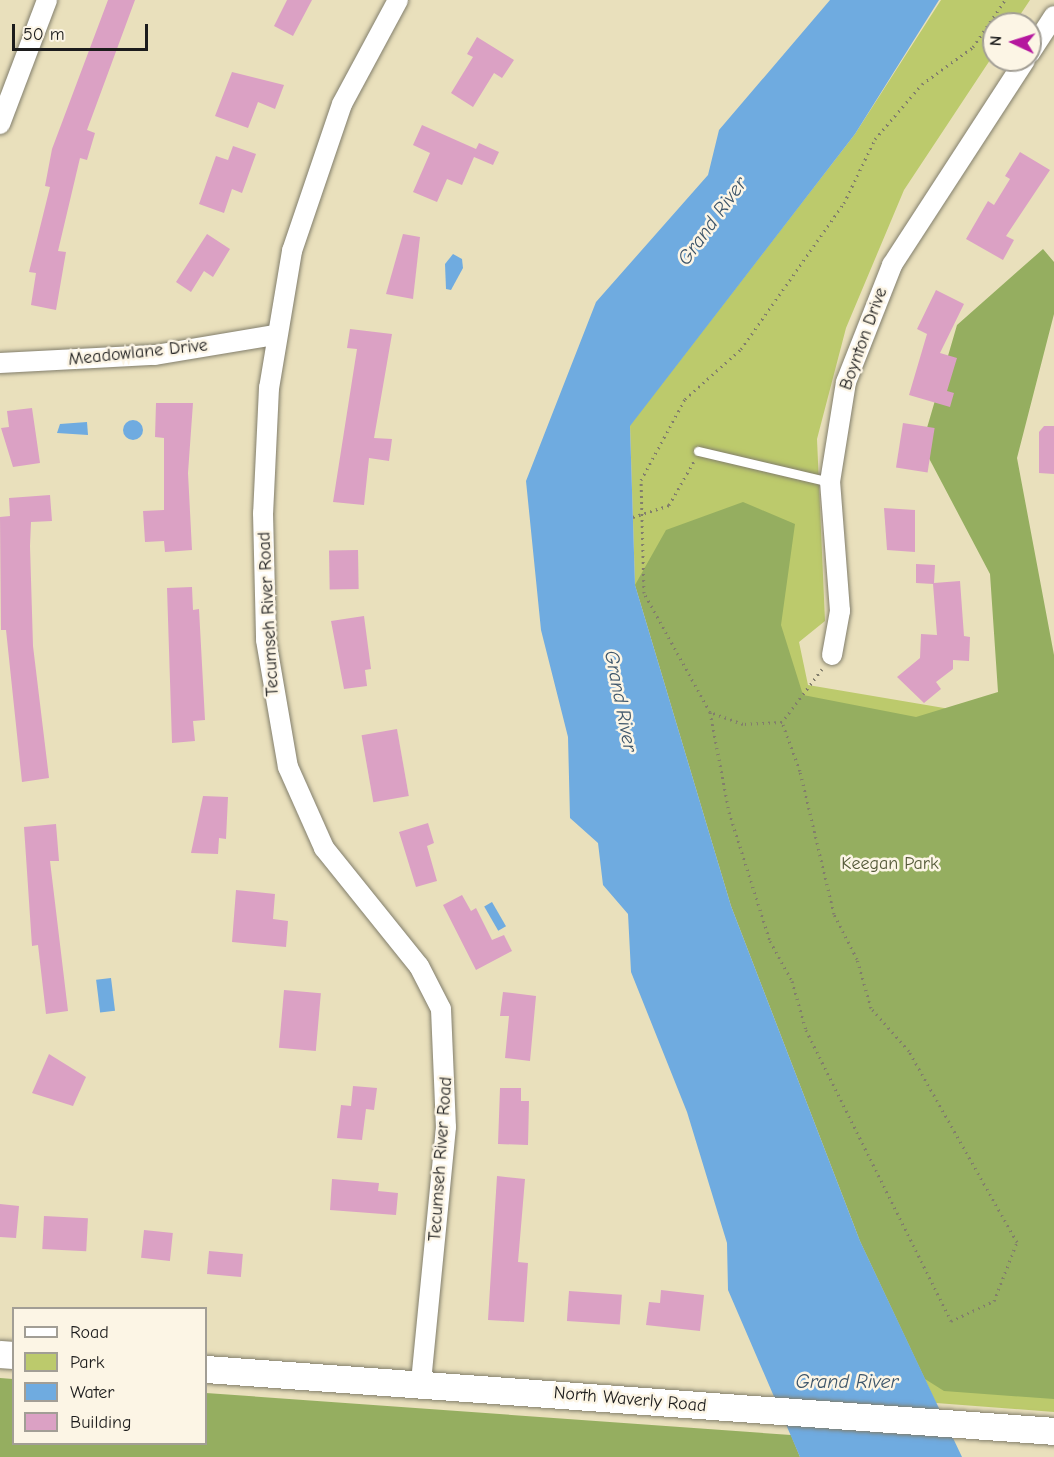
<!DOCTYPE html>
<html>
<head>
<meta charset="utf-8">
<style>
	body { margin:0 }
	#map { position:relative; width:1054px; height:1457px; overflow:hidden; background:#e9e0bc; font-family:"Comic Neue",sans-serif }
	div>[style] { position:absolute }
	.green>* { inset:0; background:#bcca6c }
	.forest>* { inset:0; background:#95ae60 }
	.water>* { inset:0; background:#6fabe0; transform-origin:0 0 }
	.round { border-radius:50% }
	.building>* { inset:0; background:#dba1c4; transform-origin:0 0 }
	.path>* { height:3px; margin-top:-1.5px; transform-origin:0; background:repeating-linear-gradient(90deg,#827e6c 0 1.5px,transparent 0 6px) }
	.roads { filter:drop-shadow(0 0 2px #827e6c) drop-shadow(0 0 2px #827e6c) }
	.lane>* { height:9px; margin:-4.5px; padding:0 4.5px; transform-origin:4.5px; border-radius:4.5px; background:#fff }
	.street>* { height:20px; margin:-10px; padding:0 10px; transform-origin:10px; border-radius:10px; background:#fff }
	.secondary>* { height:27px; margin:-13.5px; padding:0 13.5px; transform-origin:13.5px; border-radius:13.5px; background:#fff }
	span { translate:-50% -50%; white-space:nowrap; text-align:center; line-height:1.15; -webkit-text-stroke:5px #fcf5e5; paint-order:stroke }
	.street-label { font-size:18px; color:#1c1c1c }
	.park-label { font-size:18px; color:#545938 }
	.water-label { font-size:20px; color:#3d556a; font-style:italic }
	.legend { position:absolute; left:12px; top:1307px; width:195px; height:138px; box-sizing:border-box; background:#fcf5e5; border:2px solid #a29e95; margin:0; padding:8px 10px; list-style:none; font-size:18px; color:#1c1c1c }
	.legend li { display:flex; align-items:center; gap:12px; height:30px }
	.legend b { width:30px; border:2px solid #a29e95 }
	.north { position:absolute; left:982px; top:12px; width:60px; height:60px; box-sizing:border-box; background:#fcf5e5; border:2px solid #a29e95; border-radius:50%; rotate:274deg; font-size:16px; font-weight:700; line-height:24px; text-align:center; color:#1c1c1c }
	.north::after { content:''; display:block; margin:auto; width:21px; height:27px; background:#b5179e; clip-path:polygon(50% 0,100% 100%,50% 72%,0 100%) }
	.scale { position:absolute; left:12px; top:24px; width:136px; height:27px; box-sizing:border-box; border:3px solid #1c1c1c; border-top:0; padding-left:8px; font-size:18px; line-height:21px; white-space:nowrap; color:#1c1c1c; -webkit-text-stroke:4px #fcf5e5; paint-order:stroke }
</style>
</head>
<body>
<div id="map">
	<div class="green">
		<i style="clip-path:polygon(941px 0,1030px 0,1014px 24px,994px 24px,994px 54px,904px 190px,846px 328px,817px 439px,825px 621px,799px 642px,808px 685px,1033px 723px,1054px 810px,1054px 1412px,936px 1403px,860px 1241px,635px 585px,630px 425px,855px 134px)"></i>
	</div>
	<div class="forest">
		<i style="clip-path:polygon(1043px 249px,1054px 262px,1054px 314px,1017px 458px,1054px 655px,1054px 1399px,944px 1391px,925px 1379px,860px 1241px,731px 906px,635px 585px,666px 530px,743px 502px,795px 524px,781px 625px,803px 695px,916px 717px,998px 692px,990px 574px,922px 445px,957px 325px)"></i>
		<i style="clip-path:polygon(0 1378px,13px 1379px,14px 1444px,206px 1444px,206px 1393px,791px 1435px,800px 1457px,0 1457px)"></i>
	</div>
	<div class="water">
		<i style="clip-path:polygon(830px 0,939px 0,855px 134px,630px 426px,635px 585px,731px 906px,860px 1241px,962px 1457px,800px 1457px,728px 1290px,727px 1243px,687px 1112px,631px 972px,628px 914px,603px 885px,598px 843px,570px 818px,568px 737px,541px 630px,526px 481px,596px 302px,708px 175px,719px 130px)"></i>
		<i style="clip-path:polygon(453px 254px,462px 259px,463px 268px,451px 290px,446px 289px,445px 264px)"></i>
		<i class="round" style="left:123px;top:420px;width:20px;height:20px"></i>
		<i style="clip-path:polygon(87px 422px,88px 435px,57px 433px,60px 424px)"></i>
		<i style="left:492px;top:902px;width:28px;height:9px;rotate:60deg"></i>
		<i style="left:111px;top:978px;width:33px;height:15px;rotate:83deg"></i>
	</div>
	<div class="building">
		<i style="clip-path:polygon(108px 0,135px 0,87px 130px,95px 133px,87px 160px,80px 158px,58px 251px,66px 252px,56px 310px,31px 305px,36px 273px,29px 272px,50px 187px,45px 186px,52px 149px)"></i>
		<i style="clip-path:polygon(287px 0,312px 0,293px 36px,274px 26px)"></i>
		<i style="clip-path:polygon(477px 37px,514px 60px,502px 78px,494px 73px,473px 107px,451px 93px,473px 57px,467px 54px)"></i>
		<i style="clip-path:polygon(232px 72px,284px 85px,275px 109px,258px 102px,248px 128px,215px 116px)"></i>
		<i style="clip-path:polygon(422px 125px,476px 149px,479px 143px,499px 152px,493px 165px,474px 157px,462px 185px,447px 179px,437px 202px,413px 192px,430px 153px,413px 145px)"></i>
		<i style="clip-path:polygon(233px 146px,256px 154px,242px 193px,232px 189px,224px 213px,199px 204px,216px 156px,228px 160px)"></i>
		<i style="clip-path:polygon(1020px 152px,1050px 170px,1006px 236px,1014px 240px,1003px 260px,966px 239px,988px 201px,994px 205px,1010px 179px,1005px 176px)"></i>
		<i style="clip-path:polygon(207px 234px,230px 249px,213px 277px,204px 271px,191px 292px,176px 282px)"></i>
		<i style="clip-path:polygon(403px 234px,420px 237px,413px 299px,386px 294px)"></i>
		<i style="clip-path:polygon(936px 290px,964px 304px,940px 353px,957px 358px,947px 391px,954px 393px,950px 407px,909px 395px,927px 334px,917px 329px)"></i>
		<i style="clip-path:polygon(350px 329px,392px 334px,374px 438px,392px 439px,389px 461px,369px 458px,364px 505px,333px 502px,357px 349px,347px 348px)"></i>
		<i style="clip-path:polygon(156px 403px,193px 403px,188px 473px,192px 550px,165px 552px,164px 541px,145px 542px,143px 511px,164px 510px,164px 438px,155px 437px)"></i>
		<i style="clip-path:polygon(32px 408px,40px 463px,13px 467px,1px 428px,9px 427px,7px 411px)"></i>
		<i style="left:903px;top:423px;width:32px;height:45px;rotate:9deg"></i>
		<i style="clip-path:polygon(1044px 426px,1054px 426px,1054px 474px,1039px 473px,1039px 432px)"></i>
		<i style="clip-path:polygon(50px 495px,52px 521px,31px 522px,30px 546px,33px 646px,49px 778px,22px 782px,6px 630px,1px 630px,0 517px,10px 516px,9px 498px)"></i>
		<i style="clip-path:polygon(884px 508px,915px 510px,915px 552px,887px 550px)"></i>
		<i style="left:358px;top:550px;width:39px;height:29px;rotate:89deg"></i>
		<i style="clip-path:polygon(916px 564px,935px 565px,934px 583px,960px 581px,964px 636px,970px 637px,969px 661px,953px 660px,953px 669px,936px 682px,941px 689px,924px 703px,897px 677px,920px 658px,921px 634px,937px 635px,933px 584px,916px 583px)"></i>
		<i style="clip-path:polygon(192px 587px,193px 610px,199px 609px,205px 720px,193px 721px,195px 741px,172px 743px,167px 588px)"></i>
		<i style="clip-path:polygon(364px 616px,371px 669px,365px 670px,367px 686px,344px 689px,331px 621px)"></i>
		<i style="left:397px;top:729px;width:68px;height:36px;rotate:80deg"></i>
		<i style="clip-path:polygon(203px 796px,228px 797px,226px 839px,219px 838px,218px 854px,191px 853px)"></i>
		<i style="clip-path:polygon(428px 823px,434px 843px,427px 846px,437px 881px,416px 887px,399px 832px)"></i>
		<i style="clip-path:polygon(56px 824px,59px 861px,50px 861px,68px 1011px,46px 1014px,38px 945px,32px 946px,24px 827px)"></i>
		<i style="clip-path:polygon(236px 890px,275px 894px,273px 919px,288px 921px,286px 947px,232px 942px)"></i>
		<i style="clip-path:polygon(462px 895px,471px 911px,476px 908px,492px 940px,504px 935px,512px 951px,476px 970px,443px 905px)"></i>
		<i style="left:284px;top:990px;width:37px;height:58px;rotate:5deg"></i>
		<i style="clip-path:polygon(503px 992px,536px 996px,530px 1061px,505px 1058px,509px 1016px,500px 1016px)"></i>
		<i style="clip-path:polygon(49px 1054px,86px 1077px,73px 1106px,32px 1093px)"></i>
		<i style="clip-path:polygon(353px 1086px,377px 1088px,374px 1110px,366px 1109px,362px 1140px,337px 1138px,341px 1105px,351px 1106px)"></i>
		<i style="clip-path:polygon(500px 1088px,521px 1088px,521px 1101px,529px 1101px,528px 1145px,498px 1144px)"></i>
		<i style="clip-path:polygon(497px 1176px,525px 1179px,518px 1262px,528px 1263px,524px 1322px,488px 1320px)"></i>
		<i style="clip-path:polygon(332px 1179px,379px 1183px,378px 1191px,398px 1193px,396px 1215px,330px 1210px)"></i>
		<i style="clip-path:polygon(0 1204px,19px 1206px,16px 1238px,0 1237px)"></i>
		<i style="left:44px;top:1216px;width:44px;height:33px;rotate:3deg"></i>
		<i style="left:144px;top:1230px;width:29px;height:28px;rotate:6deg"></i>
		<i style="left:209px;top:1251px;width:34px;height:23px;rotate:5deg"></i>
		<i style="clip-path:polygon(661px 1290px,704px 1295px,700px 1331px,646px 1325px,649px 1302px,660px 1303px)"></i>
		<i style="left:569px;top:1291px;width:53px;height:30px;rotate:4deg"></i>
	</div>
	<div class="path">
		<i style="left:633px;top:517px;width:38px;rotate:-18deg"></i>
		<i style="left:669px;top:505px;width:51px;rotate:-60.4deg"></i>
		<i style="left:822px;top:669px;width:66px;rotate:127deg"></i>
		<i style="left:782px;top:722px;width:39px;rotate:177deg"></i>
		<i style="left:743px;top:724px;width:35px;rotate:-160deg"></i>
		<i style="left:710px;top:712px;width:136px;rotate:-119deg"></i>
		<i style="left:644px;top:593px;width:113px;rotate:-91.5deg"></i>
		<i style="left:641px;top:480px;width:92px;rotate:-61.5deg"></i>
		<i style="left:685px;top:399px;width:75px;rotate:-41.8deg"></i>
		<i style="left:741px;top:349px;width:179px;rotate:-54.8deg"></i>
		<i style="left:844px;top:203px;width:71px;rotate:-64.2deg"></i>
		<i style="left:875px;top:139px;width:72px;rotate:-49.5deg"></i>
		<i style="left:922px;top:84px;width:63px;rotate:-36deg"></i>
		<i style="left:973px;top:47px;width:57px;rotate:-55.8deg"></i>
		<i style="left:710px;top:712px;width:102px;rotate:79.2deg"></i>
		<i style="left:729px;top:812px;width:135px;rotate:72.4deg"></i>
		<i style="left:770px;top:941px;width:46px;rotate:61.2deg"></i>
		<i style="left:792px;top:981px;width:51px;rotate:74.1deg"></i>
		<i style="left:806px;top:1030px;width:325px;rotate:63.5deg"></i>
		<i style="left:951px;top:1321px;width:47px;rotate:-24.9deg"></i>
		<i style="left:994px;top:1301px;width:63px;rotate:-68.7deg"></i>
		<i style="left:1017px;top:1242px;width:219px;rotate:-119.5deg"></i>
		<i style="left:909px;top:1051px;width:57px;rotate:-131.5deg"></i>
		<i style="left:871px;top:1008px;width:51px;rotate:-105.9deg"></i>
		<i style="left:857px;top:959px;width:51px;rotate:-117.1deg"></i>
		<i style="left:834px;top:914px;width:147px;rotate:-103.4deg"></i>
		<i style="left:800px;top:771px;width:52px;rotate:-110.2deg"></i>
	</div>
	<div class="roads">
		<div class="lane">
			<i style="left:698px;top:451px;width:136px;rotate:13.2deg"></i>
		</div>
		<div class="street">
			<i style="left:398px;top:0;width:118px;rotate:118.3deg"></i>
			<i style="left:342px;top:104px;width:155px;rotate:108.8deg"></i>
			<i style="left:292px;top:251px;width:139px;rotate:99.5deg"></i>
			<i style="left:269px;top:388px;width:125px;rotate:92.7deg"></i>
			<i style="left:263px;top:513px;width:127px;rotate:88.6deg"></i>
			<i style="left:266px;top:640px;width:129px;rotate:80.2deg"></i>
			<i style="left:288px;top:767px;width:89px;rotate:66deg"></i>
			<i style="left:324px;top:848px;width:151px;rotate:51.2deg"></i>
			<i style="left:419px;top:966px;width:48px;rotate:62.9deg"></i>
			<i style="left:441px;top:1009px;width:118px;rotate:87.6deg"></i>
			<i style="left:446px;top:1127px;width:257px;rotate:95.6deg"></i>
			<i style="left:1030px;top:53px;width:44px;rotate:-57deg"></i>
			<i style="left:0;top:124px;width:133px;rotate:-69.2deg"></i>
			<i style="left:0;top:363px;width:155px;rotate:-3deg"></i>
			<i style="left:155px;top:355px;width:122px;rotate:-9.5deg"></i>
			<i style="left:832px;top:655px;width:45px;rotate:-79.7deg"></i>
			<i style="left:840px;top:611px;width:129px;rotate:-94.4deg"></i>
			<i style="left:830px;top:482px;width:101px;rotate:-80.9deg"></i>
			<i style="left:846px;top:382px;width:126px;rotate:-68.5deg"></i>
			<i style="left:892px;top:265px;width:244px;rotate:-57deg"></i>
		</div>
		<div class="secondary">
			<i style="left:0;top:1354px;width:14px;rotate:4deg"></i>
			<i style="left:206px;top:1369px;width:850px;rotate:4.18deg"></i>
		</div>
	</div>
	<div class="street-label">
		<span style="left:864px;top:339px;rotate:-70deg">Boynton Drive</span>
		<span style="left:138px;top:353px;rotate:-6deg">Meadowlane Drive</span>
		<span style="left:269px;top:614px;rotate:-93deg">Tecumseh River Road</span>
		<span style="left:441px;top:1159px;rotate:-86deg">Tecumseh River Road</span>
		<span style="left:630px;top:1400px;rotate:5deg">North Waverly Road</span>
	</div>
	<div class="park-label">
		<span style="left:890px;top:864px">Keegan Park</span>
	</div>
	<div class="water-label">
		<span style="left:712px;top:221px;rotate:-54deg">Grand River</span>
		<span style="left:621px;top:701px;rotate:79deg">Grand River</span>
		<span style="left:847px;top:1381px">Grand River</span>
	</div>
	<ul class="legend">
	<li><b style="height:8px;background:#fff"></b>Road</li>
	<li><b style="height:16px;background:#bcca6c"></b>Park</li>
	<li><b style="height:16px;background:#6fabe0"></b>Water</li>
	<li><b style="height:16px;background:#dba1c4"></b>Building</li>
	</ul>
	<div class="north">N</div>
	<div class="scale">50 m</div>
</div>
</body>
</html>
